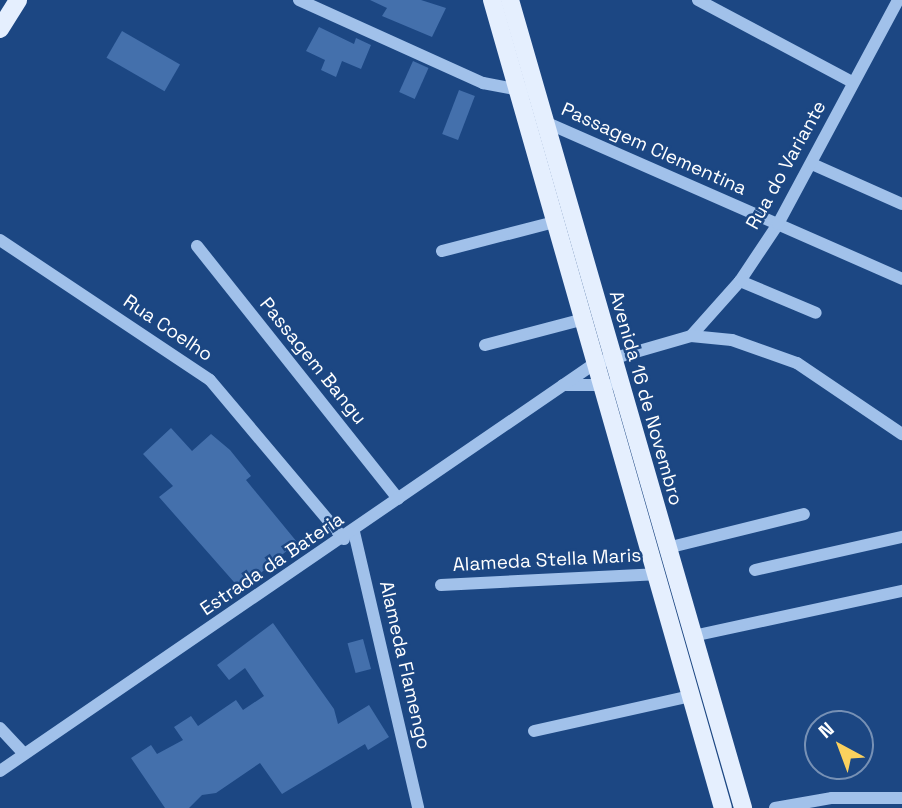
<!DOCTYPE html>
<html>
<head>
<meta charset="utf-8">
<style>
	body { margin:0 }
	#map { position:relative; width:902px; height:808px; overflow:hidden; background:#1c4783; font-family:"Space Grotesk",sans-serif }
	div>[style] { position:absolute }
	.building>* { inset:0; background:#4470ac; transform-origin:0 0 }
	.minor>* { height:12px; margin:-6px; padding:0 6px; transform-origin:6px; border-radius:6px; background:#a1c1ea }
	.major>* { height:18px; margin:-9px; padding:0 9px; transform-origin:9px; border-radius:9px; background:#e5effe }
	span { translate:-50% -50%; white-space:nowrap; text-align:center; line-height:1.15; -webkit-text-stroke:5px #1c4783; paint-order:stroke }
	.street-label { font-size:19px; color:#fff }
	.north { position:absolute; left:804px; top:710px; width:70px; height:70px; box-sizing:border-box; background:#1c4783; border:2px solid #7791b5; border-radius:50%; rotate:319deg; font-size:19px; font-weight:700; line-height:28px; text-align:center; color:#fff }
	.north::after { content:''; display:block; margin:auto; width:24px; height:32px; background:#fbd15e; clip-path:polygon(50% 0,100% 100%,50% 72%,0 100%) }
</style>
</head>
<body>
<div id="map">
	<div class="building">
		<i style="clip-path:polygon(370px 0,421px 0,446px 8px,432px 37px,382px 16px,387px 8px)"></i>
		<i style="clip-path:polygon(319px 27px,354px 44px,356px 38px,371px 45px,361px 69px,342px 61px,336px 77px,321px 70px,325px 60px,306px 51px)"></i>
		<i style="left:122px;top:31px;width:67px;height:31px;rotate:30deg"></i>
		<i style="left:413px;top:61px;width:17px;height:34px;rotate:24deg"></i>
		<i style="left:459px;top:90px;width:17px;height:47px;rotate:21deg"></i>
		<i style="clip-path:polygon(171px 428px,192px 451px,211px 434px,230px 450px,251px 476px,246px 480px,297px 542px,241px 590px,159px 497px,173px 486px,143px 454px)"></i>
		<i style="clip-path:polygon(273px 623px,334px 709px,338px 724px,369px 705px,389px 737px,368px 750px,365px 744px,282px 794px,260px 763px,216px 793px,202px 795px,189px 808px,165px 808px,131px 758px,151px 745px,157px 754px,183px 740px,174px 727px,191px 716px,198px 726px,236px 700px,243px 710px,264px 696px,245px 668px,229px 680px,217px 665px)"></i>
		<i style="left:363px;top:639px;width:31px;height:16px;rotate:75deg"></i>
	</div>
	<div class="minor">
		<i style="left:299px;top:0;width:202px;rotate:24.3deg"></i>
		<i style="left:483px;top:83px;width:43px;rotate:10.8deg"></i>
		<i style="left:698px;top:0;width:174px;rotate:28deg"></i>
		<i style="left:545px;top:122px;width:390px;rotate:23.7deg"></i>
		<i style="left:812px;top:164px;width:98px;rotate:24deg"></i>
		<i style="left:0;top:240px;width:252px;rotate:33.7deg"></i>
		<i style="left:210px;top:380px;width:208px;rotate:49.9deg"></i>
		<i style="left:197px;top:246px;width:323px;rotate:51.5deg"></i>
		<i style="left:442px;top:251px;width:116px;rotate:-14.5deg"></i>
		<i style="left:740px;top:281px;width:82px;rotate:22.8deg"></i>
		<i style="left:691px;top:336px;width:74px;rotate:-48.3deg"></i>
		<i style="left:740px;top:281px;width:69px;rotate:-56.3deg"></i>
		<i style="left:778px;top:224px;width:254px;rotate:-61.8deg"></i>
		<i style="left:485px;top:345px;width:102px;rotate:-14.7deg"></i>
		<i style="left:563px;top:385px;width:45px"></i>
		<i style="left:354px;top:532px;width:283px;rotate:76.9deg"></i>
		<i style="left:667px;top:548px;width:141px;rotate:-13.9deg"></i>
		<i style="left:755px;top:570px;width:151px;rotate:-12.7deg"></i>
		<i style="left:441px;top:585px;width:214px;rotate:-2.9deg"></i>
		<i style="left:693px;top:636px;width:214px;rotate:-12.2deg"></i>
		<i style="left:0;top:728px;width:35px;rotate:47deg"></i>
		<i style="left:534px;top:731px;width:160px;rotate:-12.6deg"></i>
		<i style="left:0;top:771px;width:720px;rotate:-34.42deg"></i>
		<i style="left:594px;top:364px;width:101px;rotate:-16.1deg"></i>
		<i style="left:691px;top:336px;width:41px;rotate:5.6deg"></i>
		<i style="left:732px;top:340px;width:69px;rotate:19.5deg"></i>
		<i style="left:797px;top:363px;width:127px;rotate:34.1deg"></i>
		<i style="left:775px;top:808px;width:58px;rotate:-10deg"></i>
		<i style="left:832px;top:798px;width:70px"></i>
	</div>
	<div class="major">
		<i style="left:492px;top:0;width:840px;rotate:74.05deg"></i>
		<i style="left:510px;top:0;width:841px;rotate:73.91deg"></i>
		<i style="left:0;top:29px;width:34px;rotate:-58deg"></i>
	</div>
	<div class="street-label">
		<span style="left:654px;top:149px;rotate:24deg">Passagem Clementina</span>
		<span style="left:786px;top:165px;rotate:-61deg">Rua do Variante</span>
		<span style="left:168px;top:328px;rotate:34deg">Rua Coelho</span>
		<span style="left:313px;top:361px;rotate:51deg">Passagem Bangu</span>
		<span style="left:646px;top:398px;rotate:74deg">Avenida 16 de Novembro</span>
		<span style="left:547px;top:560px;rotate:-3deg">Alameda Stella Maris</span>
		<span style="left:272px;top:564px;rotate:-34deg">Estrada da Bateria</span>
		<span style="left:405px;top:665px;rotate:77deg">Alameda Flamengo</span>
	</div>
	<div class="north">N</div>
</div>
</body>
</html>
